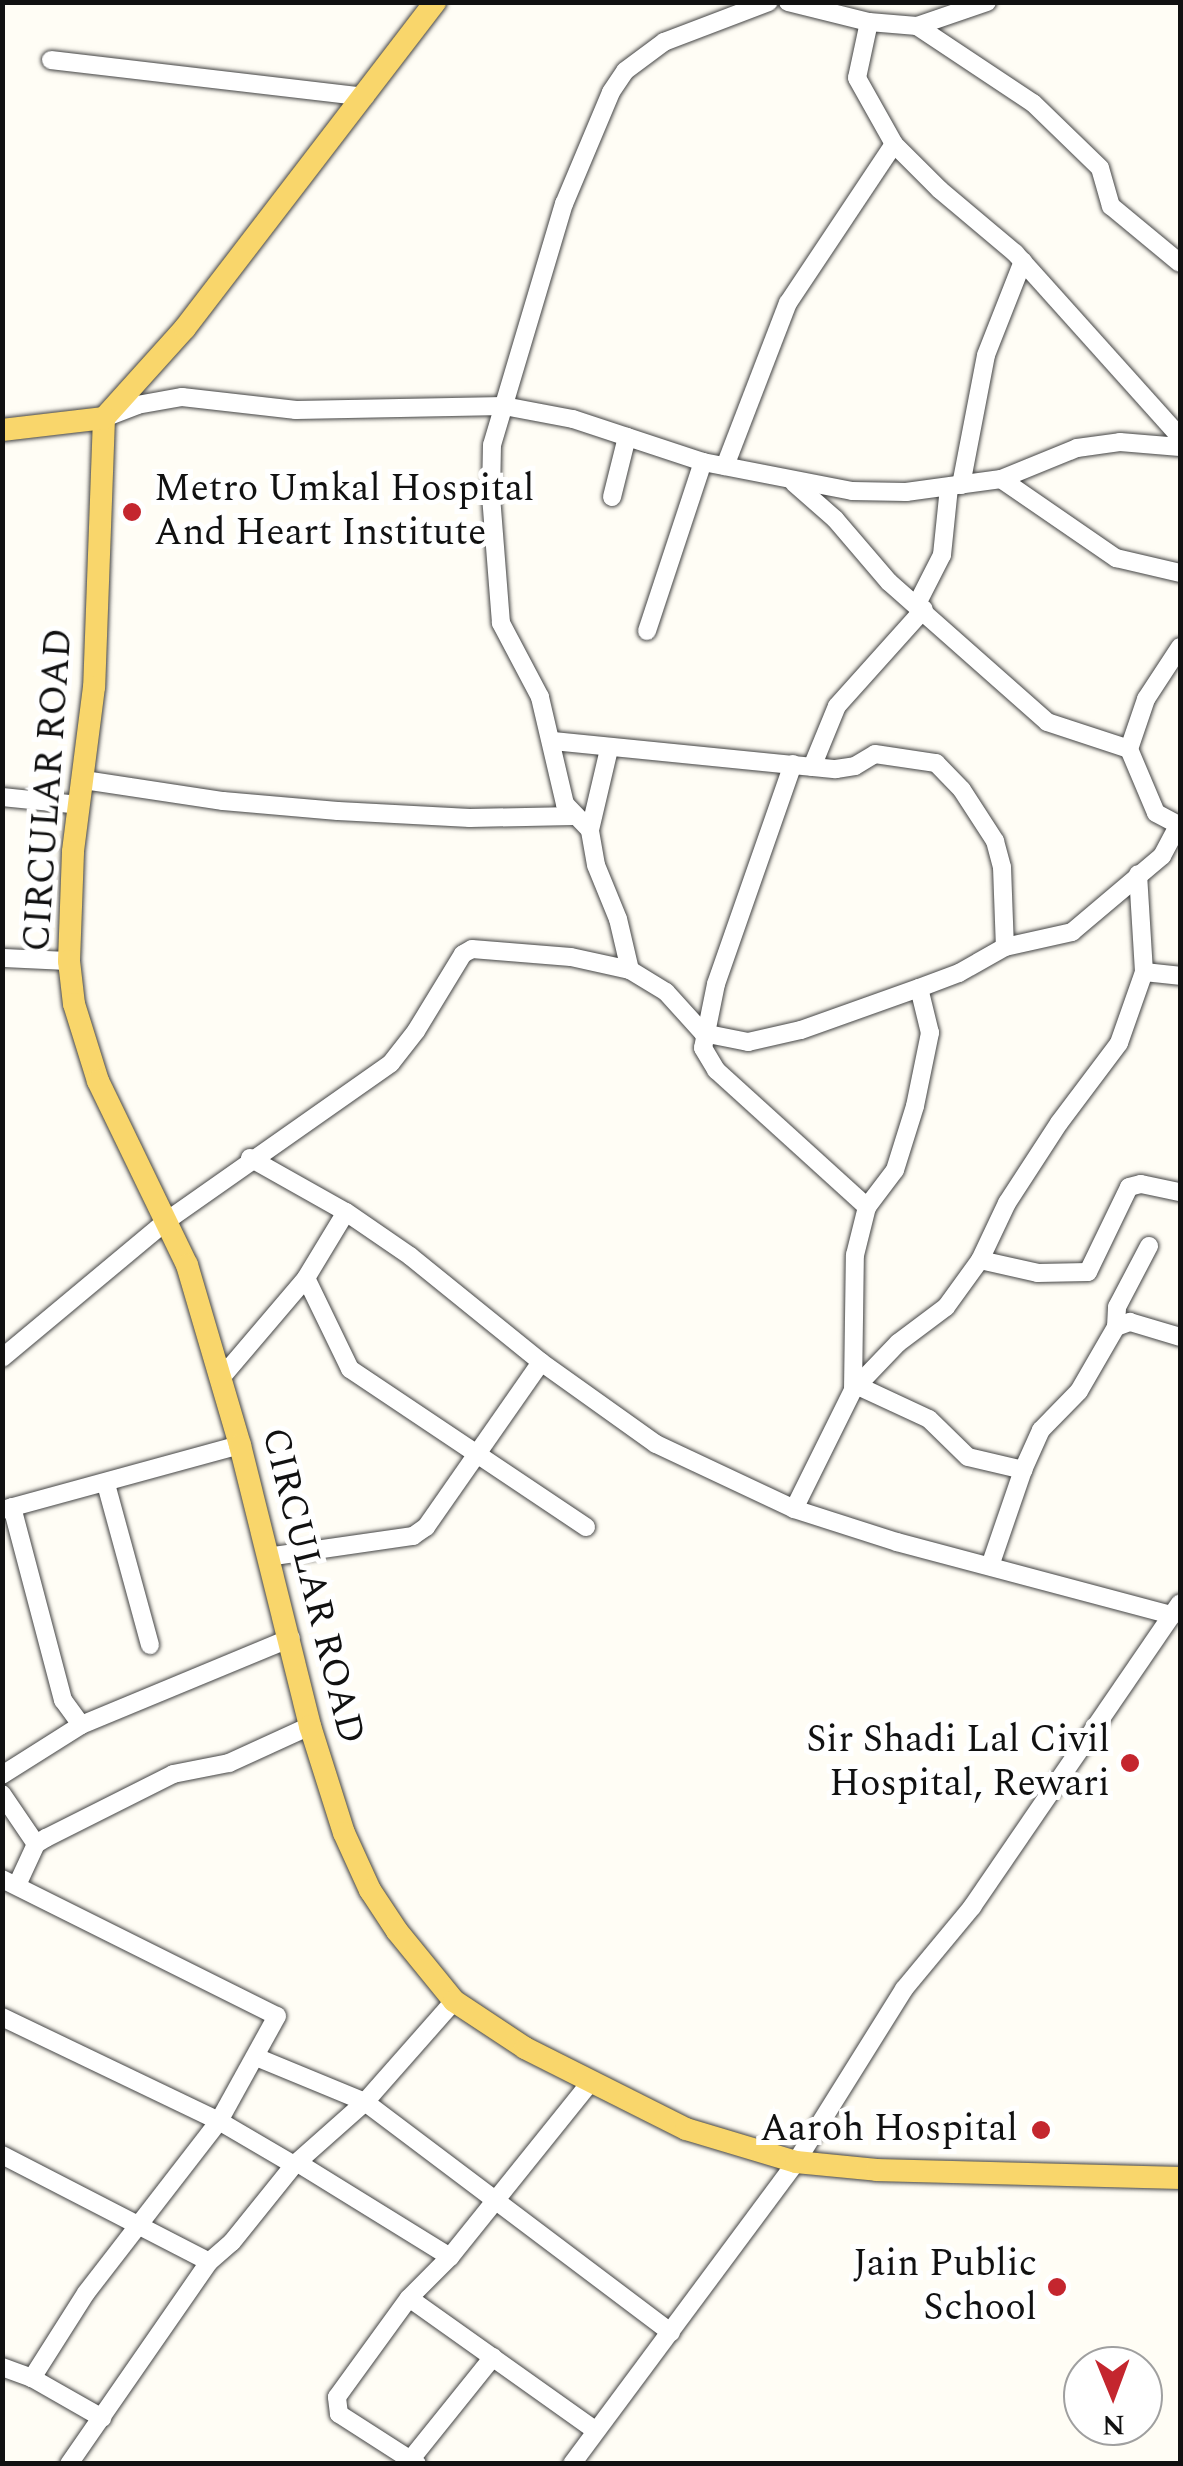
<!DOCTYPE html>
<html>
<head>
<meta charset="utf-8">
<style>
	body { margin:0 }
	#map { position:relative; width:1183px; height:2466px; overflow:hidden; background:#fffdf5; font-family:Spectral,serif }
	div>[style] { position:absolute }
	.roads { filter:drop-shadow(0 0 2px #444) drop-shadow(0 0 2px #444) }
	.minor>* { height:18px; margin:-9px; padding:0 9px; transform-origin:9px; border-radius:9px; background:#fff }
	.major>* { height:22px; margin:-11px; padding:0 11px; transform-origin:11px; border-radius:11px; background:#f9d66b }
	.dots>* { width:28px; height:28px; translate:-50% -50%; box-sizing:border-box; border:5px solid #fff; border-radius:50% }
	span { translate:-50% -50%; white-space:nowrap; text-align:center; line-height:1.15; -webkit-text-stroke:10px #fff; paint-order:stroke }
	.poi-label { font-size:38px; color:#111 }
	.left { translate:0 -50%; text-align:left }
	.right { translate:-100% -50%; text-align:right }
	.street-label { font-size:38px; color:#111 }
	.frame { position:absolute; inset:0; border:5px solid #111; pointer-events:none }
	.north { position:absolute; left:1063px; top:2346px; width:100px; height:100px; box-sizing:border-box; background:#fff; border:2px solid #a0a0a0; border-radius:50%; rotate:179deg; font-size:28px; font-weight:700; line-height:40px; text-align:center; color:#111 }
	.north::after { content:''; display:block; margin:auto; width:35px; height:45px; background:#c4262e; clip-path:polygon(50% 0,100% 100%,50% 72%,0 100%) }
</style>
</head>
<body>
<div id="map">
	<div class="roads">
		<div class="minor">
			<i style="left:788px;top:2px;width:83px;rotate:13.9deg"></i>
			<i style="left:869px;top:22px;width:48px;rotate:4.8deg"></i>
			<i style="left:917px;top:26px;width:74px;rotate:-18.9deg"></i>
			<i style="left:869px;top:22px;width:57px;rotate:102.1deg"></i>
			<i style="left:857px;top:78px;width:76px;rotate:60.7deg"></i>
			<i style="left:894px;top:144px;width:65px;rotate:45deg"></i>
			<i style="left:940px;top:190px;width:98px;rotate:40deg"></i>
			<i style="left:1015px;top:253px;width:247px;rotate:48.1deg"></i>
			<i style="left:917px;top:26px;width:139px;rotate:33.6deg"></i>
			<i style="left:1033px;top:103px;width:93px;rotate:44.1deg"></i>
			<i style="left:1100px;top:168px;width:40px;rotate:74deg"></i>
			<i style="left:1111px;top:206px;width:89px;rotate:39.6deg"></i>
			<i style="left:51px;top:60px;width:316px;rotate:6.7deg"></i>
			<i style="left:109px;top:416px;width:30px;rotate:-21deg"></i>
			<i style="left:137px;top:405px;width:46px;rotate:-10.1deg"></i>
			<i style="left:182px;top:397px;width:115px;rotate:6.5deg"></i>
			<i style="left:296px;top:410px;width:208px;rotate:-1.1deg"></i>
			<i style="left:504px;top:406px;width:70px;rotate:10.7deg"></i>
			<i style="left:573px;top:419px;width:137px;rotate:18.3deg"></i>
			<i style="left:703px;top:462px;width:152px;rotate:11deg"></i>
			<i style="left:852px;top:491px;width:54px;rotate:1.1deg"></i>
			<i style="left:906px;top:492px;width:96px;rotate:-7.8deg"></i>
			<i style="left:1001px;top:479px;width:82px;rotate:-22.2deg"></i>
			<i style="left:1077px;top:448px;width:43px;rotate:-7.9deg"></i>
			<i style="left:1120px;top:442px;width:60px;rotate:4.8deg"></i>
			<i style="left:725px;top:466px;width:175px;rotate:-68.9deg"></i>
			<i style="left:788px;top:303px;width:191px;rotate:-56.3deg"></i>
			<i style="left:1001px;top:479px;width:140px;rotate:34.5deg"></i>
			<i style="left:1116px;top:558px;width:66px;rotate:13.2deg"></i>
			<i style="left:794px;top:483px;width:55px;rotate:41.3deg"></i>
			<i style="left:835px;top:519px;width:83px;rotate:49.4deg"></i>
			<i style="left:889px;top:582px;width:211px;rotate:41.5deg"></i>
			<i style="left:1047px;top:722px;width:86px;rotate:18.2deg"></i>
			<i style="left:1129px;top:749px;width:69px;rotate:67.1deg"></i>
			<i style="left:1156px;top:813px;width:27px;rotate:28deg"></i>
			<i style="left:961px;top:485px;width:132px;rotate:-79.1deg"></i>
			<i style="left:986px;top:355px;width:101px;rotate:-68.5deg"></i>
			<i style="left:612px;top:497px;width:62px;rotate:-76deg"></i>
			<i style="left:917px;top:604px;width:55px;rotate:-63deg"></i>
			<i style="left:942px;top:555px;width:68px;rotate:-84.1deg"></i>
			<i style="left:647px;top:631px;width:178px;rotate:-71.7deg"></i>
			<i style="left:553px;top:741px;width:284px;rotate:5.7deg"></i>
			<i style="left:836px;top:769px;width:19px;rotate:-9deg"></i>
			<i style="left:855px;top:766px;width:23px;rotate:-31deg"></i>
			<i style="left:875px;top:754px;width:62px;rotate:8.4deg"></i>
			<i style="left:936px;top:763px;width:37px;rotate:46deg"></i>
			<i style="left:962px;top:790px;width:61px;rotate:57.1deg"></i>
			<i style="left:995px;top:841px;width:27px;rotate:75deg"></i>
			<i style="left:1002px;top:867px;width:80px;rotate:87.9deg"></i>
			<i style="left:1129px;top:749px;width:53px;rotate:-71.2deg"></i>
			<i style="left:1146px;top:699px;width:62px;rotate:-56.8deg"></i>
			<i style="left:793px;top:764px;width:233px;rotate:109.3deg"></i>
			<i style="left:716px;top:984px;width:65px;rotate:101.5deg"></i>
			<i style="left:703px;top:1048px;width:26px;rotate:59deg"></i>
			<i style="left:716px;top:1070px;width:204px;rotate:42.2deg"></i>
			<i style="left:812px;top:767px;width:66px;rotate:-67.7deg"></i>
			<i style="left:837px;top:706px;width:130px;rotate:-48.1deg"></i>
			<i style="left:84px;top:780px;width:141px;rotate:8.6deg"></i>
			<i style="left:223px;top:801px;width:115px;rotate:5deg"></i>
			<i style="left:338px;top:811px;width:132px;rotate:3deg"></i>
			<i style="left:470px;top:818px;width:104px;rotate:-1.1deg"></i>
			<i style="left:2px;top:797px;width:77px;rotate:5.9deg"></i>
			<i style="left:590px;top:830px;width:83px;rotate:-76.8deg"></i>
			<i style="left:2px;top:958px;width:67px;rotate:2.6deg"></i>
			<i style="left:630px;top:970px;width:52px;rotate:-103.2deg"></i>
			<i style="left:618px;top:919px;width:58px;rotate:-112.2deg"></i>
			<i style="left:596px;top:865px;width:36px;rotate:-100deg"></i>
			<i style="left:590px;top:830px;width:36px;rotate:-134deg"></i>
			<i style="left:565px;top:804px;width:110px;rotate:-103.2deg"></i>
			<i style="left:540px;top:697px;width:84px;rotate:-117.8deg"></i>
			<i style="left:501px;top:623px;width:127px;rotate:-94.5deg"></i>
			<i style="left:491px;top:496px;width:51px;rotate:-88.9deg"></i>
			<i style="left:492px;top:445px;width:252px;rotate:-73.4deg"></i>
			<i style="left:564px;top:204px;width:121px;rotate:-67.2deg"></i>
			<i style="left:611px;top:92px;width:25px;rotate:-56deg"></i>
			<i style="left:625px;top:71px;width:49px;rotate:-36.6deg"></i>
			<i style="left:664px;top:42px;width:112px;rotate:-20.9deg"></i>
			<i style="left:1144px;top:972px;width:36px;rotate:6deg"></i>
			<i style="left:250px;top:1158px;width:110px;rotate:29.4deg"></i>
			<i style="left:346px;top:1212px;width:78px;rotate:34.5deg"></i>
			<i style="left:410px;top:1256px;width:169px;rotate:39deg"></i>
			<i style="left:541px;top:1362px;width:141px;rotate:35.5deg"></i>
			<i style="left:656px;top:1444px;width:153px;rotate:25.2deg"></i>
			<i style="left:794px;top:1509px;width:108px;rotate:17.8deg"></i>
			<i style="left:897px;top:1542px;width:285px;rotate:14.9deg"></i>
			<i style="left:980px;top:1260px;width:59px;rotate:12.6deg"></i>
			<i style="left:1038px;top:1273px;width:50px;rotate:-1.1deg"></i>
			<i style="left:1088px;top:1272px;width:94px;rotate:-64.2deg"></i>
			<i style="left:1129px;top:1187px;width:12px;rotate:-14deg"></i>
			<i style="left:1141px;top:1184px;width:40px;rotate:12deg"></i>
			<i style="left:306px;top:1278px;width:101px;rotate:64.2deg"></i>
			<i style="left:350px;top:1369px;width:284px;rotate:33.8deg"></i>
			<i style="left:1116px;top:1327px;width:20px;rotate:-87deg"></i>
			<i style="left:1117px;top:1307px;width:69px;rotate:-62.3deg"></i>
			<i style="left:2px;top:1358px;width:212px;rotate:-39.8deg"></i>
			<i style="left:165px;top:1222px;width:276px;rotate:-35.1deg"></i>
			<i style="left:391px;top:1063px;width:41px;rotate:-52deg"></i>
			<i style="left:416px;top:1031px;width:90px;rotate:-58.6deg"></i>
			<i style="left:463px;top:954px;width:10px;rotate:-29deg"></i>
			<i style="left:472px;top:949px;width:99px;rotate:4.6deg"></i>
			<i style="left:571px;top:957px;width:60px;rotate:12.4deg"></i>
			<i style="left:630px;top:970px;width:42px;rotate:31.4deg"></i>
			<i style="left:666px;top:992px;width:55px;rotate:47.9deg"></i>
			<i style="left:703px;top:1033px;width:46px;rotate:11.3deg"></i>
			<i style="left:748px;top:1042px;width:54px;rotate:-12.8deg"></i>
			<i style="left:801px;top:1030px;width:125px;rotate:-19.6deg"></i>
			<i style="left:919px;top:988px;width:43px;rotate:-20.6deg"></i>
			<i style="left:959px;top:973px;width:53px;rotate:-29.5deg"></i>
			<i style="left:1005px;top:947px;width:69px;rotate:-12.6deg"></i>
			<i style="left:1072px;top:932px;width:118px;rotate:-40.2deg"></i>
			<i style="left:1162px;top:856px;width:34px;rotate:-62deg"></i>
			<i style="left:221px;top:1378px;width:131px;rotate:-49.6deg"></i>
			<i style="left:306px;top:1278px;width:77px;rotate:-58.8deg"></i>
			<i style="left:858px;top:1386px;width:78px;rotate:24.9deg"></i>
			<i style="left:929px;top:1419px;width:54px;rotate:44.3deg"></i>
			<i style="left:968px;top:1457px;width:57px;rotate:13.3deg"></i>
			<i style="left:1023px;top:1470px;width:44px;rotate:-65.8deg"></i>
			<i style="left:1041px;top:1430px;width:54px;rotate:-45.7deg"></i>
			<i style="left:1079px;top:1391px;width:74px;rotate:-60deg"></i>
			<i style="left:1116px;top:1327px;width:15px;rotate:-20deg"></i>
			<i style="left:1130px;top:1322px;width:52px;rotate:16.7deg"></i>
			<i style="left:853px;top:1390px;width:65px;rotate:-46.2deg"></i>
			<i style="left:898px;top:1343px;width:60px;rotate:-36.9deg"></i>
			<i style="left:946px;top:1307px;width:58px;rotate:-54.1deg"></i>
			<i style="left:980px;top:1260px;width:63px;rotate:-64.7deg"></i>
			<i style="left:1007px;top:1203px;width:95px;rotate:-57deg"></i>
			<i style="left:1059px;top:1123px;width:100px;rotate:-53.1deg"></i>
			<i style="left:1119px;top:1043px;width:75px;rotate:-70.6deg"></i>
			<i style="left:1144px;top:972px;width:98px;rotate:-93.5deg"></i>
			<i style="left:106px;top:1484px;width:167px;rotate:74.7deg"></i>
			<i style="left:12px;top:1507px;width:200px;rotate:75.2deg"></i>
			<i style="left:63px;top:1700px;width:31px;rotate:54deg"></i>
			<i style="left:794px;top:1509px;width:133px;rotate:-63.6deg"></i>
			<i style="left:853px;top:1390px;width:135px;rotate:-89.2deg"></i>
			<i style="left:855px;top:1255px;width:49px;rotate:-76deg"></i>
			<i style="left:867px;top:1207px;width:46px;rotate:-52.9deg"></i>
			<i style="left:895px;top:1170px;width:67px;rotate:-72.6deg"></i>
			<i style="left:915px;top:1106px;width:75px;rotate:-78.4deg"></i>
			<i style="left:930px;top:1033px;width:46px;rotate:-103.7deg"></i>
			<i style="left:2px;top:1510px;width:247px;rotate:-15.3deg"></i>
			<i style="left:267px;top:1557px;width:148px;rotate:-8.2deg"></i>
			<i style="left:413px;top:1536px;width:16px;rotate:-35deg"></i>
			<i style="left:426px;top:1527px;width:201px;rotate:-55.1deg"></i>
			<i style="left:990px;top:1566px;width:102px;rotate:-71deg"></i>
			<i style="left:2px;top:1775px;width:93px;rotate:-32.3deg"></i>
			<i style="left:81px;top:1725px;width:227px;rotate:-22.5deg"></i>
			<i style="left:2px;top:1794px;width:60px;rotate:55.8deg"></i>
			<i style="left:2px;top:1879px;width:307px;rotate:26.5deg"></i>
			<i style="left:277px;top:2016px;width:120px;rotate:118.9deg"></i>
			<i style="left:219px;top:2121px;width:217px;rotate:127.7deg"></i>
			<i style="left:86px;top:2293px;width:101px;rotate:122.4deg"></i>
			<i style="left:18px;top:1883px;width:43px;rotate:-65.2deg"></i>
			<i style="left:36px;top:1844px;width:12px;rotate:-31deg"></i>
			<i style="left:46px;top:1838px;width:142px;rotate:-26.7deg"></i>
			<i style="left:173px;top:1774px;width:57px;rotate:-11.1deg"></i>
			<i style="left:229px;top:1763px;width:89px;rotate:-24.6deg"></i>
			<i style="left:2px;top:2017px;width:241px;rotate:25.6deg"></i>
			<i style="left:219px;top:2121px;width:87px;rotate:30.4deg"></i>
			<i style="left:256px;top:2057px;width:118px;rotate:22.4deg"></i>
			<i style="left:365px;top:2102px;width:383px;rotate:37deg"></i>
			<i style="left:2px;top:2155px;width:233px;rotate:27.3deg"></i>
			<i style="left:298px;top:2163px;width:179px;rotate:31.7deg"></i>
			<i style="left:409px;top:2298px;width:229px;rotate:35.4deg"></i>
			<i style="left:2px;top:2367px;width:32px;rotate:20deg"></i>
			<i style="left:32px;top:2378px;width:81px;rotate:29.7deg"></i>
			<i style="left:411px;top:2459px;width:131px;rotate:-51.2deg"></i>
			<i style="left:69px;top:2464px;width:246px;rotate:-55.3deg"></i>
			<i style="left:209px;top:2262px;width:30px;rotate:-41deg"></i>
			<i style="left:232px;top:2242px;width:99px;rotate:-51.2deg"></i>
			<i style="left:294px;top:2165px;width:95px;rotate:-41.6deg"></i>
			<i style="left:365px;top:2102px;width:135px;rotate:-48.6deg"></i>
			<i style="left:417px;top:2464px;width:93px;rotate:-147.3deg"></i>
			<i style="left:339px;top:2414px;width:17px;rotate:-97deg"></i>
			<i style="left:337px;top:2397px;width:122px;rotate:-54deg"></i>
			<i style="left:409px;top:2298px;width:58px;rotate:-45deg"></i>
			<i style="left:450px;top:2257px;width:223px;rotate:-51.2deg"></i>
			<i style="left:572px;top:2464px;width:376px;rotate:-53.4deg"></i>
			<i style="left:796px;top:2162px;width:204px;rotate:-58deg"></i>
			<i style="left:904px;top:1989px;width:107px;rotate:-50.3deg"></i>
			<i style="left:972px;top:1907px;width:368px;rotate:-55.6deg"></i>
		</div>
		<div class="major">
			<i style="left:104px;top:418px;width:269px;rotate:92.1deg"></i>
			<i style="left:94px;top:687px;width:166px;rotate:97.3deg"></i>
			<i style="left:73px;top:852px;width:109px;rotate:92.1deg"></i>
			<i style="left:69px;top:961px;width:43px;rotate:83.4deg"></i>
			<i style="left:74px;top:1004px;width:81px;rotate:72.7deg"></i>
			<i style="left:98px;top:1081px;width:204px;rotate:64.2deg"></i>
			<i style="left:187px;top:1265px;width:188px;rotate:73.6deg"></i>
			<i style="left:240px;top:1445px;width:290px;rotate:76deg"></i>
			<i style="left:310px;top:1726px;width:112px;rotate:72.4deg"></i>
			<i style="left:344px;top:1833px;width:63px;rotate:65.5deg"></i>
			<i style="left:370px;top:1890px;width:49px;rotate:56.6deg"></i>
			<i style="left:397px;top:1931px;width:90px;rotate:50.8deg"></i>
			<i style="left:454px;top:2001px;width:85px;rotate:33.5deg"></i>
			<i style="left:525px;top:2048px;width:180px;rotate:26.7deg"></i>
			<i style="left:686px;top:2129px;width:115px;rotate:16.7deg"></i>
			<i style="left:796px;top:2162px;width:81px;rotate:5.6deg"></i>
			<i style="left:877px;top:2170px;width:303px;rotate:1.5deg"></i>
			<i style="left:104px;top:418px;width:121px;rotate:-48deg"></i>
			<i style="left:185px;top:328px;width:411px;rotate:-52.5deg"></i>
			<i style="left:2px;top:430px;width:103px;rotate:-6.7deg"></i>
		</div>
	</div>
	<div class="dots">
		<i style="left:132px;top:512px;background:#c4262e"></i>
		<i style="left:1130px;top:1763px;background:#c4262e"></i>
		<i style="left:1041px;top:2130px;background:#c4262e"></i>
		<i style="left:1057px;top:2287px;background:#c4262e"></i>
	</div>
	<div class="poi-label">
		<span class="left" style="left:154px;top:512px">Metro Umkal Hospital<br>And Heart Institute</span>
		<span class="right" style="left:1110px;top:1763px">Sir Shadi Lal Civil<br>Hospital, Rewari</span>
		<span class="right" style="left:1018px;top:2130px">Aaroh Hospital</span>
		<span class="right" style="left:1037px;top:2287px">Jain Public<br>School</span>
	</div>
	<div class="street-label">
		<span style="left:49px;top:790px;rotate:-86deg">CIRCULAR ROAD</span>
		<span style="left:312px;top:1586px;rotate:76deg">CIRCULAR ROAD</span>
	</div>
	<div class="frame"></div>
	<div class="north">N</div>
</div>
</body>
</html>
